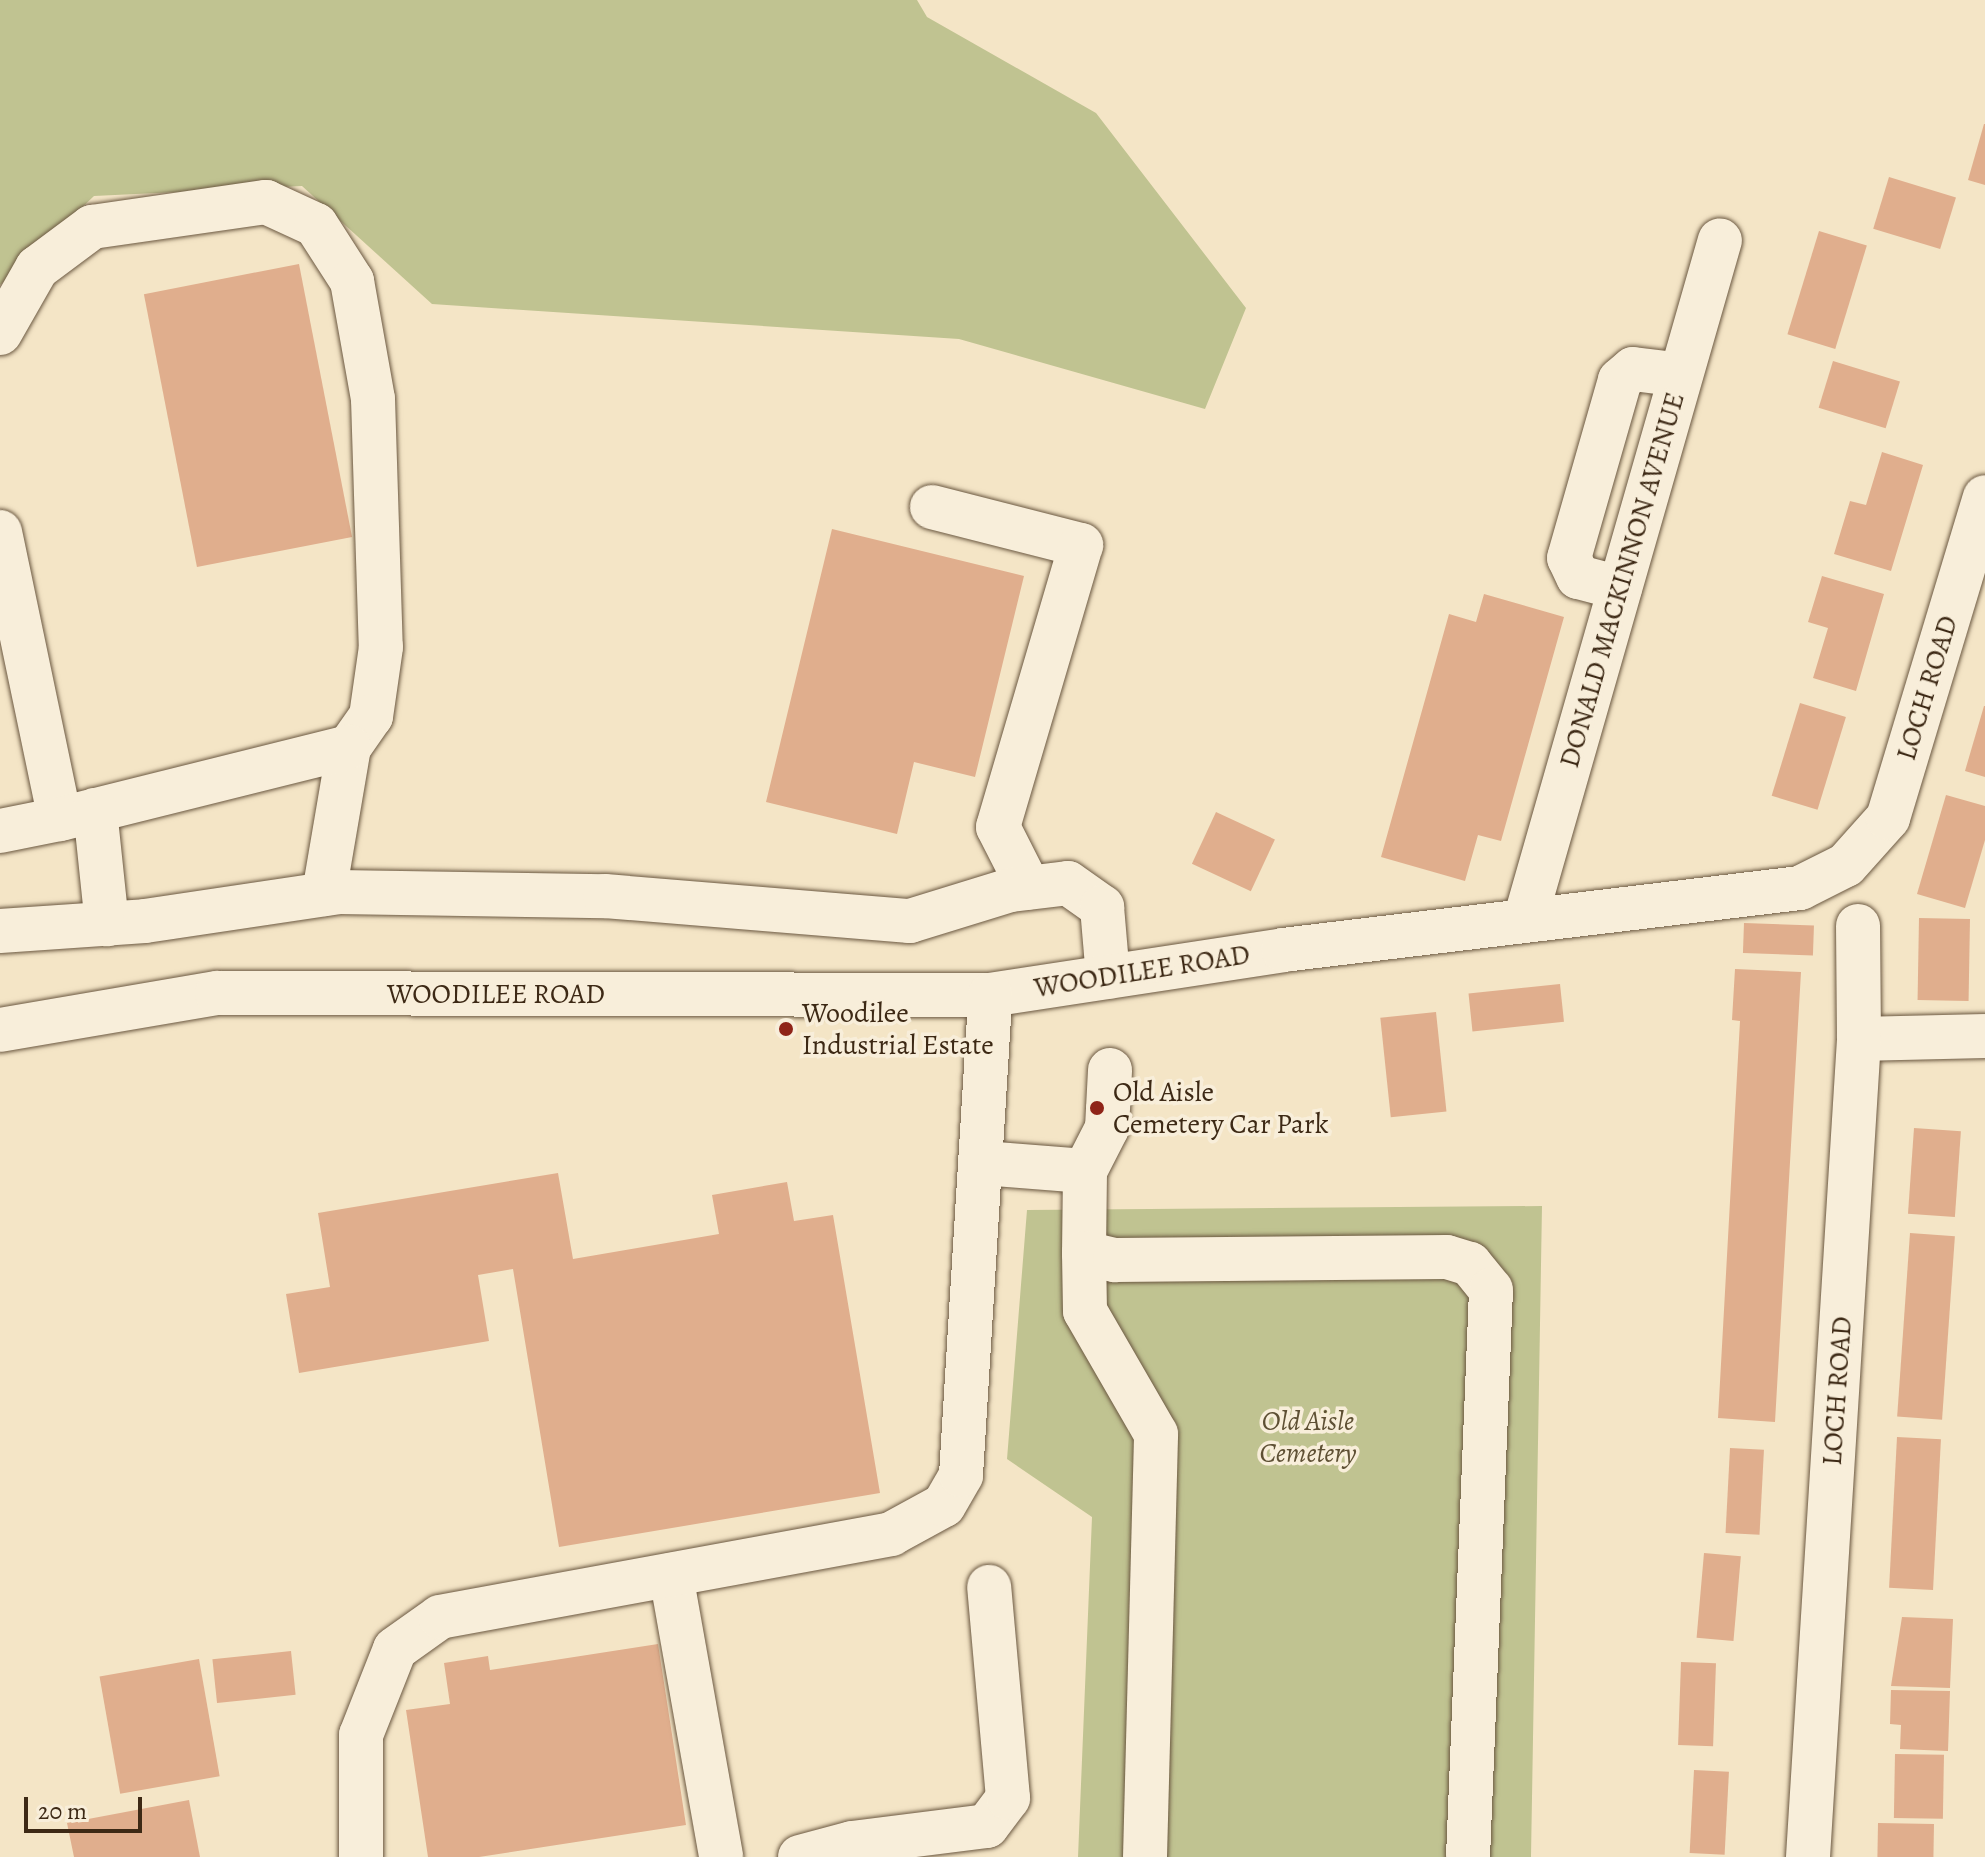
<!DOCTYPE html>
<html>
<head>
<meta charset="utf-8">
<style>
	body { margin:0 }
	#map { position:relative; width:1985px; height:1857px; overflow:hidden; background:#f4e5c6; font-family:Alegreya,serif }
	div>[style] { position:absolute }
	.green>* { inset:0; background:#c0c391 }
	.building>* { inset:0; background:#e0ae8d; transform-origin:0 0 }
	.roads { filter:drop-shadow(0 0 2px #6b5841) drop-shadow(0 0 2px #6b5841) }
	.minor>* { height:44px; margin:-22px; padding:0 22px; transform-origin:22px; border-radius:22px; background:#f8eeda }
	.dots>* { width:22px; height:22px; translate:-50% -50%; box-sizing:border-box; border:4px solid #f8eeda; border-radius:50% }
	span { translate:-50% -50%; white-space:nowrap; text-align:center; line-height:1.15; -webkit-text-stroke:7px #f8eeda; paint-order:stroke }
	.street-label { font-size:28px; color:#3d2915 }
	.poi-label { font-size:28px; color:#3d2915 }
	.left { translate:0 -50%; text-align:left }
	.park-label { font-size:28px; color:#5e5034; font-style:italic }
	.scale { position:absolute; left:24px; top:1797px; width:118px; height:36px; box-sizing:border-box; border:4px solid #3d2915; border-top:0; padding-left:10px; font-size:24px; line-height:28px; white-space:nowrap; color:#3d2915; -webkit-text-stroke:6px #f8eeda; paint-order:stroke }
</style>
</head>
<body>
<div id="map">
	<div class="green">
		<i style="clip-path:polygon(0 0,917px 0,927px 17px,1096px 113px,1246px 308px,1205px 409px,959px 339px,432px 304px,302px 186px,94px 196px,0 285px)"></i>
		<i style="clip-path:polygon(1542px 1206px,1531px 1857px,1078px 1857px,1092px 1517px,1007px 1459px,1027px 1210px)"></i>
	</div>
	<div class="building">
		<i style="clip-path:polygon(1984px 124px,1985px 124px,1985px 185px,1968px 180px)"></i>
		<i style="left:1889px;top:177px;width:70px;height:54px;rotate:17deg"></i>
		<i style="left:1819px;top:231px;width:50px;height:108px;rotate:17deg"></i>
		<i style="left:299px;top:264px;width:278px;height:158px;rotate:79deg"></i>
		<i style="left:1833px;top:361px;width:70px;height:49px;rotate:17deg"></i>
		<i style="clip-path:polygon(1882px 452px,1923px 465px,1891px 571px,1834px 554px,1850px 501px,1866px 505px)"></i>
		<i style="clip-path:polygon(832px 529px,1024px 576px,975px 777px,914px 762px,897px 834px,766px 802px)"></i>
		<i style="clip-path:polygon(1822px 576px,1884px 594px,1856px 691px,1813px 678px,1828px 628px,1808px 622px)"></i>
		<i style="clip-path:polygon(1484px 594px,1564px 617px,1501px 841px,1478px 835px,1465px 881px,1381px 857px,1449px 614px,1476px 622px)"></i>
		<i style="left:1800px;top:703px;width:48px;height:97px;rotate:17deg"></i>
		<i style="clip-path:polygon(1984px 706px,1985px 706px,1985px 777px,1965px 771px)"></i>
		<i style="clip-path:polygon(1946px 795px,1985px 806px,1985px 840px,1965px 908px,1917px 894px)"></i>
		<i style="left:1216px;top:812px;width:65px;height:57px;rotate:25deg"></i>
		<i style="left:1919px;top:918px;width:51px;height:82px;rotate:1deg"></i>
		<i style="left:1744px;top:923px;width:70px;height:30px;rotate:2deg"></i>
		<i style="clip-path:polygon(1735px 969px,1801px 972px,1775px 1422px,1718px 1418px,1740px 1021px,1732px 1020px)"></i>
		<i style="left:1560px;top:984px;width:38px;height:92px;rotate:84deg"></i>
		<i style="left:1436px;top:1012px;width:100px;height:56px;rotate:84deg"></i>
		<i style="left:1914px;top:1128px;width:47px;height:86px;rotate:4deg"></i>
		<i style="clip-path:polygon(558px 1173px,573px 1259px,719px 1234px,712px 1195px,787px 1182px,794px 1221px,833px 1215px,880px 1493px,559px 1547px,513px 1269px,478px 1275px,489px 1341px,299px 1373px,286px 1294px,330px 1287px,318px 1213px)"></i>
		<i style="left:1910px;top:1233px;width:45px;height:184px;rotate:4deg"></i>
		<i style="left:1897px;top:1437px;width:44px;height:151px;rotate:3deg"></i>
		<i style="left:1730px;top:1448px;width:34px;height:85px;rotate:3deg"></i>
		<i style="left:1704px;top:1553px;width:37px;height:85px;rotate:5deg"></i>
		<i style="clip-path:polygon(1902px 1617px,1953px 1619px,1950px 1688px,1891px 1686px)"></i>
		<i style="clip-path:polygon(658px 1644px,686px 1825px,479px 1857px,428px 1857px,406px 1710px,450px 1704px,444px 1663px,488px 1656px,490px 1670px)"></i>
		<i style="left:291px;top:1651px;width:44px;height:79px;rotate:84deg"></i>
		<i style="left:199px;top:1659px;width:119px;height:101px;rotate:80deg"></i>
		<i style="left:1681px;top:1662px;width:35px;height:83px;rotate:2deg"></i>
		<i style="clip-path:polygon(1891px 1690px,1950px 1691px,1948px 1751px,1900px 1749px,1901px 1725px,1890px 1724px)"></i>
		<i style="left:1895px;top:1754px;width:49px;height:64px;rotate:1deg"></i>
		<i style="left:1694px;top:1770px;width:35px;height:83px;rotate:3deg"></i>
		<i style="clip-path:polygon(189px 1800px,200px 1857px,74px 1857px,67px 1823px)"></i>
		<i style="left:1878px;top:1823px;width:56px;height:34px;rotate:1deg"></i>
	</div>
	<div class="roads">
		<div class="minor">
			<i style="left:0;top:333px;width:75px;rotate:-60.4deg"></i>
			<i style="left:37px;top:268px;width:69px;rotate:-36.7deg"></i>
			<i style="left:92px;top:227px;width:176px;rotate:-8.2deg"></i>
			<i style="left:266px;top:202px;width:55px;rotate:24.7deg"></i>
			<i style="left:316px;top:225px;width:67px;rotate:57.3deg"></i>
			<i style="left:352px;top:281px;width:120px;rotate:79.9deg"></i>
			<i style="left:373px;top:399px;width:248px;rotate:88.2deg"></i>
			<i style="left:381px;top:647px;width:70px;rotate:98.2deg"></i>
			<i style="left:371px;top:716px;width:38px;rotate:125deg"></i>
			<i style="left:349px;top:747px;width:149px;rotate:99.7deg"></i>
			<i style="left:932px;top:507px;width:154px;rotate:14.3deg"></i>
			<i style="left:1081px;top:545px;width:294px;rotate:106.4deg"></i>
			<i style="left:998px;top:827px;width:68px;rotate:63.1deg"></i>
			<i style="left:0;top:532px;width:293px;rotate:78.2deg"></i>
			<i style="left:60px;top:819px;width:298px;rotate:-14deg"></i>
			<i style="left:1620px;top:588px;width:43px;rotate:-165.3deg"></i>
			<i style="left:1578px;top:577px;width:21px;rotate:-115deg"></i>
			<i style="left:1569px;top:558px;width:185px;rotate:-74deg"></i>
			<i style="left:1620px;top:380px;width:17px;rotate:-40deg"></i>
			<i style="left:1633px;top:369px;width:48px;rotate:7.1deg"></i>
			<i style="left:95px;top:810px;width:115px;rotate:84deg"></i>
			<i style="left:0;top:831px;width:61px;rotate:-11.3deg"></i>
			<i style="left:1525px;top:920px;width:707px;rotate:-74deg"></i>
			<i style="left:0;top:931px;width:145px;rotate:-3.9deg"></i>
			<i style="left:145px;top:921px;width:195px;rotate:-8.5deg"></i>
			<i style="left:338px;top:892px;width:267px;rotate:0.9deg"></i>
			<i style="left:605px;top:896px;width:306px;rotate:4.7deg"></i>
			<i style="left:910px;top:921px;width:106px;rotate:-17.1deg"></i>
			<i style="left:1011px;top:890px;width:57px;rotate:-7deg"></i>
			<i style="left:1068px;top:883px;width:42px;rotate:35.2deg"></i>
			<i style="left:1102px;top:907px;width:70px;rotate:85.1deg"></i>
			<i style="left:0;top:1030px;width:220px;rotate:-9.7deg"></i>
			<i style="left:217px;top:993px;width:773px;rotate:0.15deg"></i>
			<i style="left:990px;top:995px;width:296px;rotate:-8.7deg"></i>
			<i style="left:1283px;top:950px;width:521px;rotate:-6.84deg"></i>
			<i style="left:1800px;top:888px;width:51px;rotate:-26.6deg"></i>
			<i style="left:1846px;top:865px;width:63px;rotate:-48.2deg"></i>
			<i style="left:1888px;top:818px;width:335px;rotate:-73.2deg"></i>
			<i style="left:1859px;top:1039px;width:126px;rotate:-1.4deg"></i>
			<i style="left:983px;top:1163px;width:102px;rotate:4.5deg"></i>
			<i style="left:1085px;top:1171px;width:48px;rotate:-62.9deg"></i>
			<i style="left:1107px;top:1128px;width:58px;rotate:-87deg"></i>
			<i style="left:1084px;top:1253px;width:82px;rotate:-89.3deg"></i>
			<i style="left:671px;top:1575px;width:286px;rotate:79.9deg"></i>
			<i style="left:361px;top:1857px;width:122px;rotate:-90deg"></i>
			<i style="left:361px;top:1735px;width:92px;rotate:-68.4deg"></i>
			<i style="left:395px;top:1649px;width:55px;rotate:-35.4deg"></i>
			<i style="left:440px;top:1617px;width:459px;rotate:-10.4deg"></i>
			<i style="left:891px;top:1534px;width:60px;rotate:-28.7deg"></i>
			<i style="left:944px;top:1505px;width:34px;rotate:-60deg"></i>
			<i style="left:961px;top:1475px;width:481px;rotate:-86.5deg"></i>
			<i style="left:800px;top:1857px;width:54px;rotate:-15.1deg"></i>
			<i style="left:852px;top:1843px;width:136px;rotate:-7.2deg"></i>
			<i style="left:987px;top:1826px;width:35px;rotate:-53deg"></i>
			<i style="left:1008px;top:1798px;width:212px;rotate:-95.1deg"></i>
			<i style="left:1145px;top:1857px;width:423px;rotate:-88.5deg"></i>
			<i style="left:1156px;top:1434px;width:142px;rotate:-120deg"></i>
			<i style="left:1085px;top:1311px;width:58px;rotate:-91deg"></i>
			<i style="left:1084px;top:1253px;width:32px;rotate:13deg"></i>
			<i style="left:1115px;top:1260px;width:332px;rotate:-0.5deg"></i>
			<i style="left:1447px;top:1257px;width:24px;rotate:17deg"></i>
			<i style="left:1470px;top:1264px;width:33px;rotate:51deg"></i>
			<i style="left:1491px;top:1290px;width:567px;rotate:92.32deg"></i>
			<i style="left:1808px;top:1857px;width:820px;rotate:-86.43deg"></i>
			<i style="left:1859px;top:1039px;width:113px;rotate:-90.5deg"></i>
		</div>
	</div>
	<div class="dots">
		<i style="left:786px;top:1029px;background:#8f2418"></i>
		<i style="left:1097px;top:1108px;background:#8f2418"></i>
	</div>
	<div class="street-label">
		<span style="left:1622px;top:580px;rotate:-74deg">DONALD MACKINNON AVENUE</span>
		<span style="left:1927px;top:688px;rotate:-73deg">LOCH ROAD</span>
		<span style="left:1142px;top:971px;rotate:-9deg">WOODILEE ROAD</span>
		<span style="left:496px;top:994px">WOODILEE ROAD</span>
		<span style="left:1837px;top:1391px;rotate:-86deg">LOCH ROAD</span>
	</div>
	<div class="poi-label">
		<span class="left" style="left:802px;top:1029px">Woodilee<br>Industrial Estate</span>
		<span class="left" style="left:1113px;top:1108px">Old Aisle<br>Cemetery Car Park</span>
	</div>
	<div class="park-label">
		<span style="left:1308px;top:1437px">Old Aisle<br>Cemetery</span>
	</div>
	<div class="scale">20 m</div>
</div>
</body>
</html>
